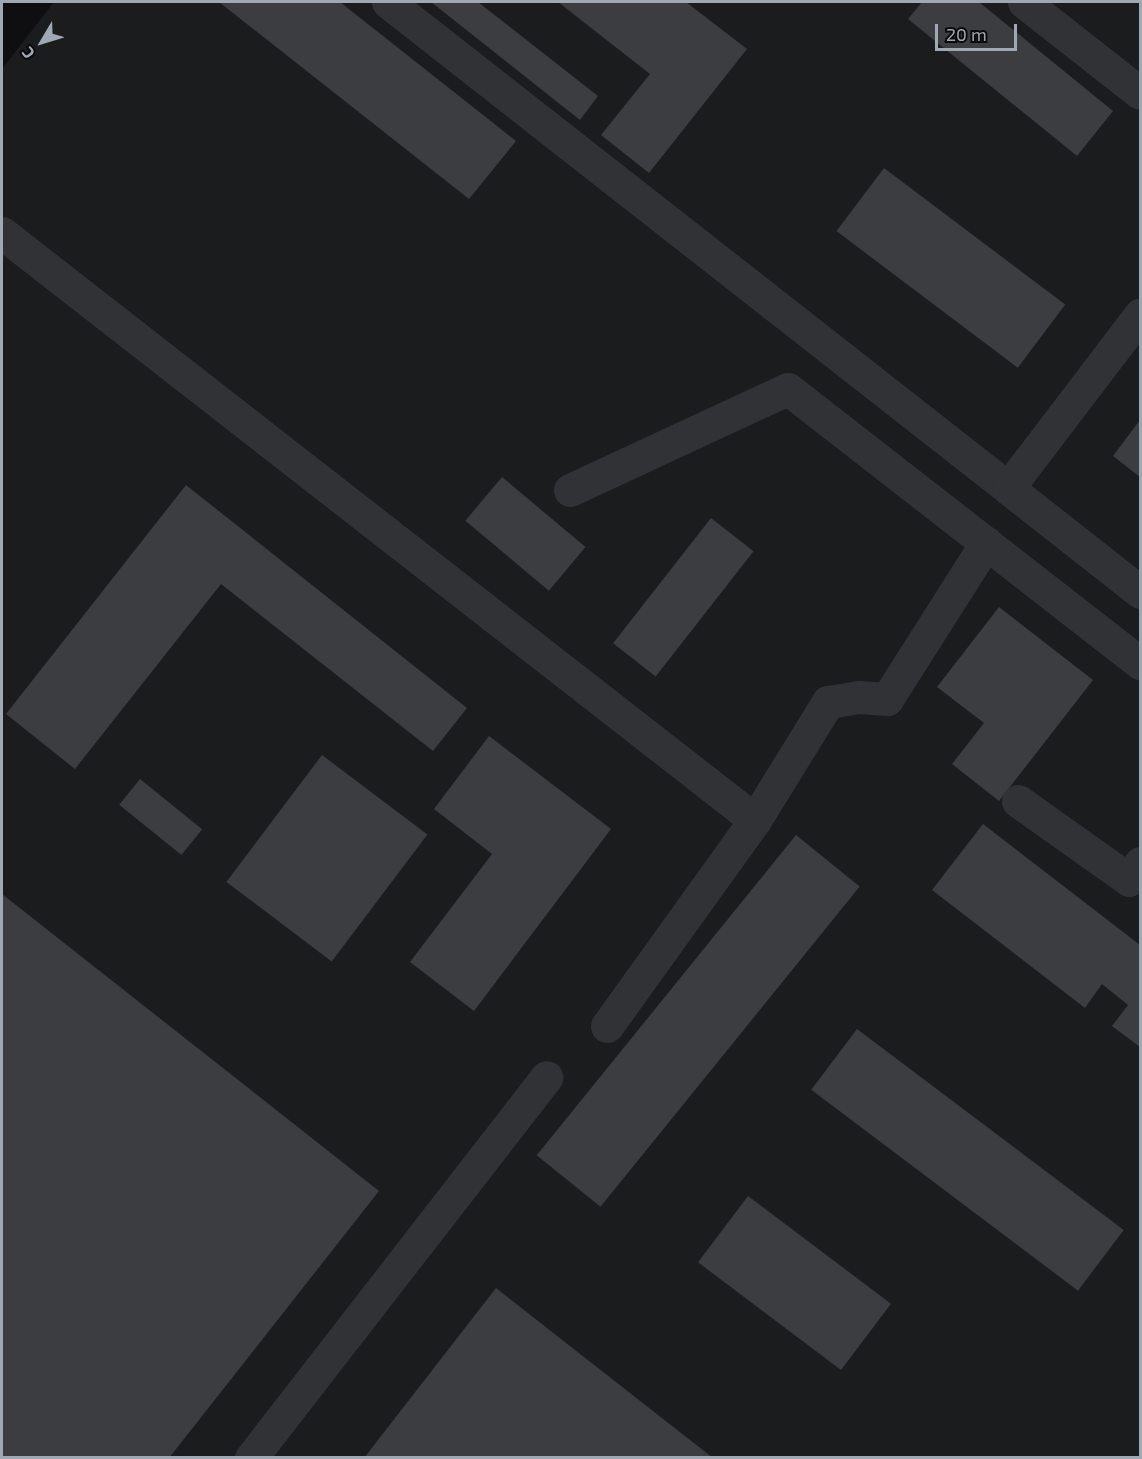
<!DOCTYPE html>
<html>
<head>
<meta charset="utf-8">
<style>
	body { margin:0 }
	#map { position:relative; width:1142px; height:1459px; overflow:hidden; background:#0f0f11; font-family:"Exo 2",sans-serif }
	div>[style] { position:absolute }
	.built>* { inset:0; background:#1b1c1e }
	.building>* { inset:0; background:#3b3d41; transform-origin:0 0 }
	.minor>* { height:33px; margin:-16.5px; padding:0 16.5px; transform-origin:16.5px; border-radius:16.5px; background:#303236 }
	span { translate:-50% -50%; white-space:nowrap; text-align:center; line-height:1.15; -webkit-text-stroke:5px #0a0a0c; paint-order:stroke }
	.frame { position:absolute; inset:0; border:3px solid #9fa8b3; pointer-events:none }
	.north { position:absolute; left:12px; top:12px; width:60px; height:60px; -webkit-text-stroke:4px #0a0a0c; paint-order:stroke; rotate:232deg; font-size:16px; font-weight:700; line-height:24px; text-align:center; color:#9fa8b3 }
	.north::after { content:''; display:block; margin:auto; width:21px; height:27px; background:#9fa8b3; clip-path:polygon(50% 0,100% 100%,50% 72%,0 100%) }
	.scale { position:absolute; left:935px; top:24px; width:82px; height:27px; box-sizing:border-box; border:3px solid #9fa8b3; border-top:0; padding-left:8px; font-size:18px; line-height:21px; white-space:nowrap; color:#9fa8b3; -webkit-text-stroke:4px #0a0a0c; paint-order:stroke }
</style>
</head>
<body>
<div id="map">
	<div class="built">
		<i style="clip-path:polygon(54px 2px,1140px 2px,1140px 1457px,2px 1457px,2px 69px)"></i>
	</div>
	<div class="building">
		<i style="clip-path:polygon(219px 2px,340px 2px,516px 141px,469px 199px)"></i>
		<i style="clip-path:polygon(431px 2px,478px 2px,598px 96px,580px 120px)"></i>
		<i style="clip-path:polygon(558px 2px,686px 2px,747px 49px,649px 173px,601px 135px,650px 74px)"></i>
		<i style="clip-path:polygon(922px 2px,979px 2px,1113px 111px,1077px 156px,908px 19px)"></i>
		<i style="left:884px;top:168px;width:227px;height:79px;rotate:37deg"></i>
		<i style="clip-path:polygon(1140px 420px,1140px 477px,1113px 456px)"></i>
		<i style="left:502px;top:477px;width:109px;height:57px;rotate:40deg"></i>
		<i style="clip-path:polygon(186px 485px,467px 708px,433px 751px,221px 584px,75px 769px,6px 714px)"></i>
		<i style="left:711px;top:518px;width:54px;height:159px;rotate:38deg"></i>
		<i style="clip-path:polygon(999px 607px,1093px 680px,999px 801px,952px 764px,984px 723px,937px 687px)"></i>
		<i style="clip-path:polygon(489px 736px,611px 829px,474px 1011px,410px 962px,492px 854px,434px 809px)"></i>
		<i style="left:322px;top:755px;width:132px;height:159px;rotate:37deg"></i>
		<i style="left:140px;top:779px;width:80px;height:33px;rotate:39deg"></i>
		<i style="clip-path:polygon(983px 824px,1140px 945px,1140px 1047px,1112px 1026px,1128px 1005px,1102px 984px,1085px 1008px,932px 890px)"></i>
		<i style="left:796px;top:835px;width:82px;height:412px;rotate:39deg"></i>
		<i style="clip-path:polygon(2px 894px,379px 1191px,169px 1458px,2px 1458px)"></i>
		<i style="left:857px;top:1029px;width:334px;height:76px;rotate:37deg"></i>
		<i style="left:748px;top:1196px;width:179px;height:83px;rotate:37deg"></i>
		<i style="clip-path:polygon(496px 1288px,713px 1458px,364px 1458px)"></i>
	</div>
	<div class="minor">
		<i style="left:388px;top:2px;width:788px;rotate:38.09deg"></i>
		<i style="left:1008px;top:488px;width:218px;rotate:-52.7deg"></i>
		<i style="left:1024px;top:2px;width:147px;rotate:38.1deg"></i>
		<i style="left:2px;top:233px;width:955px;rotate:37.94deg"></i>
		<i style="left:1008px;top:488px;width:168px;rotate:38.2deg"></i>
		<i style="left:570px;top:490px;width:240px;rotate:-24.9deg"></i>
		<i style="left:788px;top:389px;width:446px;rotate:37.9deg"></i>
		<i style="left:1018px;top:801px;width:136px;rotate:35.4deg"></i>
		<i style="left:1129px;top:880px;width:20px;rotate:-57deg"></i>
		<i style="left:607px;top:1026px;width:254px;rotate:-54.3deg"></i>
		<i style="left:755px;top:820px;width:139px;rotate:-58.3deg"></i>
		<i style="left:828px;top:702px;width:30px;rotate:-9deg"></i>
		<i style="left:858px;top:697px;width:29px;rotate:4deg"></i>
		<i style="left:887px;top:699px;width:185px;rotate:-57.6deg"></i>
		<i style="left:251px;top:1458px;width:482px;rotate:-52.2deg"></i>
	</div>
	<div class="frame"></div>
	<div class="north">С</div>
	<div class="scale">20 m</div>
</div>
</body>
</html>
